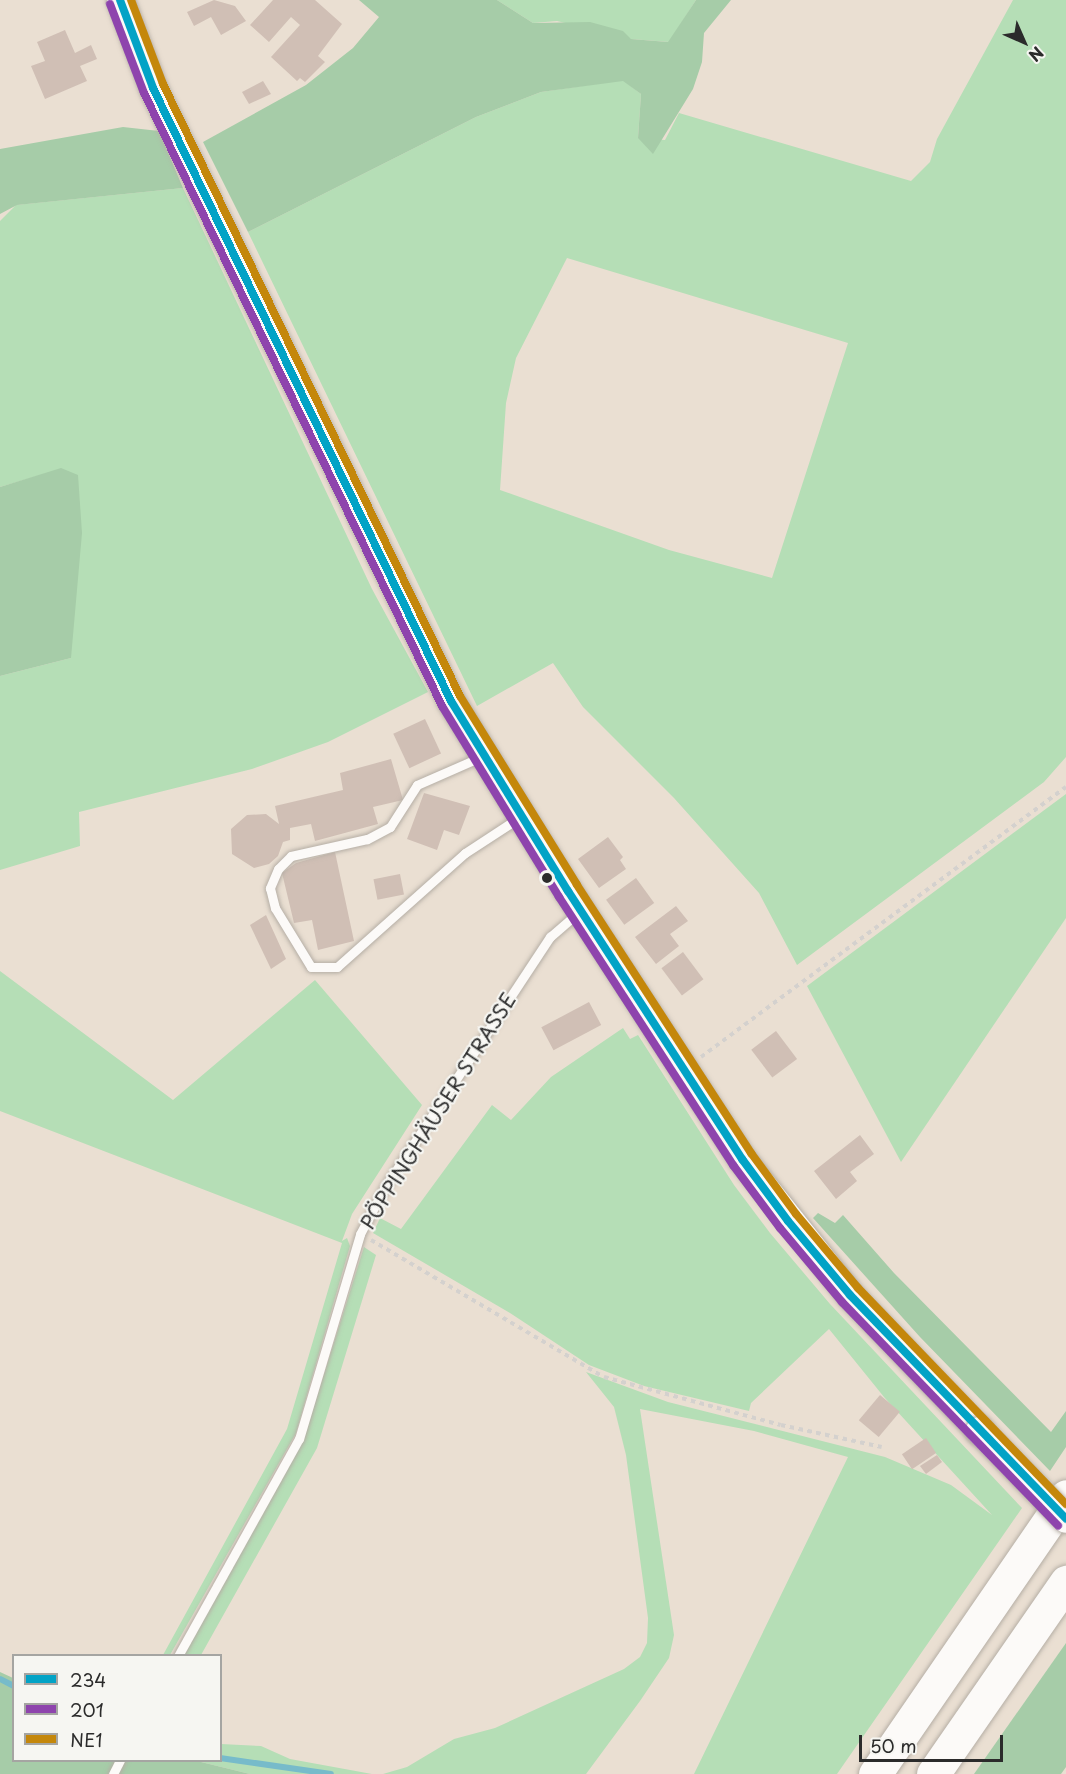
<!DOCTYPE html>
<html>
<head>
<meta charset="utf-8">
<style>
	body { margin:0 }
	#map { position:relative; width:1066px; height:1774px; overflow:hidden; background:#eadfd2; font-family:"Playpen Sans",sans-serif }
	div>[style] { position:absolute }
	.green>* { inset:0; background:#b5deb6 }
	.forest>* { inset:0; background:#a6cca8 }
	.stream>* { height:6px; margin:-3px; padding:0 3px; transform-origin:3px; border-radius:3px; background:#77bbca }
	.building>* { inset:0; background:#d0bfb5; transform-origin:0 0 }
	.path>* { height:4px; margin-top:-2px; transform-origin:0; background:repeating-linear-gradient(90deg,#d4d1ce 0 4.5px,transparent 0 9px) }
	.roads { filter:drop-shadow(0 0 2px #b5aea5) drop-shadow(0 0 2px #b5aea5) }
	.lane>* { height:9px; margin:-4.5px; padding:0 4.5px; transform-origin:4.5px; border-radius:4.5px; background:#fcfaf8 }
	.secondary>* { height:27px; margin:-13.5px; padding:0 13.5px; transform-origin:13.5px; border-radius:13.5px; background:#fcfaf8 }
	.highway>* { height:33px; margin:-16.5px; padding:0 16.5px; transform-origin:16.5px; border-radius:16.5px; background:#fcfaf8 }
	.bridges { filter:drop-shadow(0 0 2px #b5aea5) drop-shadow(0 0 2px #b5aea5) }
	.secondary-bridge>* { height:27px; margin:-13.5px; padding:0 13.5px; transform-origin:13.5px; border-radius:13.5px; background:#fcfaf8 }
	.bus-1>* { height:8px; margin:-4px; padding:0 4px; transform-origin:4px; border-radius:4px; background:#02a3c6 }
	.bus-2>* { height:8px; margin:-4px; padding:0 4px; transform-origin:4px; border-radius:4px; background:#8e44ad }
	.bus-3>* { height:8px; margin:-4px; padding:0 4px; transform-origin:4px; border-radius:4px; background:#c4870b }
	.dots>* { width:16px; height:16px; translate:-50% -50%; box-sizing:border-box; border:3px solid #f6f6f2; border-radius:50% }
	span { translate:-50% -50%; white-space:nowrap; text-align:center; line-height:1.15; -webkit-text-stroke:4.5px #f6f6f2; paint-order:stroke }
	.street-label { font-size:20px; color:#2b2b2b }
	.legend { position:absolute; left:12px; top:1654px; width:210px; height:108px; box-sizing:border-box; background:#f6f6f2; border:2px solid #a5a5a2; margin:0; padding:8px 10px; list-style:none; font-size:18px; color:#2b2b2b }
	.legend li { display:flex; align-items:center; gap:12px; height:30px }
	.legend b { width:30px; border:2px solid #a5a5a2 }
	.north { position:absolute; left:994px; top:12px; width:60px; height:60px; -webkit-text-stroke:4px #f6f6f2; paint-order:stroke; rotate:135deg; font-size:16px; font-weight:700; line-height:24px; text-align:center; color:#2b2b2b }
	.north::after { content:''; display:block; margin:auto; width:21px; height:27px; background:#2b2b2b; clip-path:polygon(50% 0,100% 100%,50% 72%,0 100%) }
	.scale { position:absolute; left:859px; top:1735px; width:144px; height:27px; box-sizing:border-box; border:3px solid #2b2b2b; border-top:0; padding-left:8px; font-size:18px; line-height:21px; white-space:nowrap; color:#2b2b2b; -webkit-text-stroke:4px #f6f6f2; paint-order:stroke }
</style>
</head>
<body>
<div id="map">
	<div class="green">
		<i style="clip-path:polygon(497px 0,696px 0,669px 42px,631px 39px,557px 21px,533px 23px)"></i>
		<i style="clip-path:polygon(evenodd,1013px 0,1066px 0,1066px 757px,1044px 782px,797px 965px,759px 893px,674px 798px,583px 707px,553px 663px,477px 706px,248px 232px,476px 117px,541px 92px,623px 80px,641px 94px,638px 138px,665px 140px,679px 113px,911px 181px,930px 162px,937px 139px,1013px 0,567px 258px,848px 343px,772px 578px,669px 550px,500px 490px,506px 403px,516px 358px,567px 258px)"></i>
		<i style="clip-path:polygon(183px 188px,372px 589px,428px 692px,328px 742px,252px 769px,79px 812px,80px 846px,0 870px,0 676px,71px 658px,61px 469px,0 487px,0 221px,16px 205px)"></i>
		<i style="clip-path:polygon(1066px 794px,1066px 918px,901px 1162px,807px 986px)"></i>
		<i style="clip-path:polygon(0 971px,173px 1100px,315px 980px,422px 1105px,352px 1214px,342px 1241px,347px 1238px,350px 1246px,296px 1433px,170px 1655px,163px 1655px,287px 1429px,342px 1243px,0 1111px)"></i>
		<i style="clip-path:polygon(623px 1028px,630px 1039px,638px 1035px,734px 1185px,770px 1233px,830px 1304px,1022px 1508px,837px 1774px,694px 1774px,848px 1457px,754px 1431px,640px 1409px,674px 1635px,669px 1658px,640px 1701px,586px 1774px,383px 1774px,407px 1767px,454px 1739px,495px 1728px,624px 1669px,640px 1657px,647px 1643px,648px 1618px,626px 1455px,614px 1407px,586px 1372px,668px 1402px,885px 1457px,951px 1485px,992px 1515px,884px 1397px,829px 1329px,751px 1403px,749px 1411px,644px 1386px,589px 1365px,510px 1313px,373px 1233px,380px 1218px,401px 1229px,492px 1105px,511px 1120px,551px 1077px)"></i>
		<i style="clip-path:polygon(364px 1247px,376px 1255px,317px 1448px,201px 1655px,183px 1656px,304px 1438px)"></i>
		<i style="clip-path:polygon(221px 1744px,261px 1746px,290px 1759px,372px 1774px,250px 1774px,197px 1761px,220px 1760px)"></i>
	</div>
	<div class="forest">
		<i style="clip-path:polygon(359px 0,497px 0,533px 23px,590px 22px,623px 31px,631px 39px,668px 42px,696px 0,731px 0,704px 33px,702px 62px,693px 89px,653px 154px,638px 138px,641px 94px,623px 81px,541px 92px,476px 117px,248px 232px,203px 142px,306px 85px,353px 48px,379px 17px)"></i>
		<i style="clip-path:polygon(123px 127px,159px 131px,183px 188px,17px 205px,0 214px,0 149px)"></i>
		<i style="clip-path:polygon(61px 468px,78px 475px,82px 533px,71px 658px,0 676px,0 487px)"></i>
		<i style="clip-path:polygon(818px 1213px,835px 1223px,843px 1215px,894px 1273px,1051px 1432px,1066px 1411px,1066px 1447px,1050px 1471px,920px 1337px,813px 1218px)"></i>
		<i style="clip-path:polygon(1066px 1643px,1066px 1767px,1061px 1774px,974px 1774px)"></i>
		<i style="clip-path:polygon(0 1672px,13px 1678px,14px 1760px,197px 1761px,250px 1774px,0 1774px)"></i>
	</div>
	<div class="stream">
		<i style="left:0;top:1679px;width:16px;rotate:27deg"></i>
		<i style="left:220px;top:1758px;width:112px;rotate:8.2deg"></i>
	</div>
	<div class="building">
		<i style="clip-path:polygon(214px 0,235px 6px,246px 21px,221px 35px,211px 17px,194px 26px,187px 12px)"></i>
		<i style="clip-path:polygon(273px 0,315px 0,342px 24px,318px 56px,325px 62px,305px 82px,300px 78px,297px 81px,271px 57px,300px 25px,291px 17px,269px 42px,250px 25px)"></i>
		<i style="clip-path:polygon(65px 30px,75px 53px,91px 45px,97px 59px,80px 66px,87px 81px,45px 99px,31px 66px,45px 61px,37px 42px)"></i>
		<i style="clip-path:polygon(263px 81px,271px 94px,249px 104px,242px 92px)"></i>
		<i style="left:425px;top:719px;width:38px;height:35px;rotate:65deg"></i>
		<i style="clip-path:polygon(391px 759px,403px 800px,373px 807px,378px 824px,315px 841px,311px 824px,290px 828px,290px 840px,283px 842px,278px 856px,269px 864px,254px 868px,232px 854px,231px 829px,247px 815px,266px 814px,279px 824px,275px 806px,343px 790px,340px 773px)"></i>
		<i style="clip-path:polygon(424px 793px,470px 806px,459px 835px,444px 830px,437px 850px,407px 839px)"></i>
		<i style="clip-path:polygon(608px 837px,623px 857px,620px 860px,626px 869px,599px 888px,578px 859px)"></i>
		<i style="clip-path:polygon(335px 852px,354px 941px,318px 950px,312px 920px,294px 923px,282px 873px,296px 863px)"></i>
		<i style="left:400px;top:874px;width:21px;height:27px;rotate:79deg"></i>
		<i style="left:636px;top:878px;width:31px;height:37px;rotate:54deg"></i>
		<i style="clip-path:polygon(676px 906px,688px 921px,670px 934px,679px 946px,656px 964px,635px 937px)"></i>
		<i style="clip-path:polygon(266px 915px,286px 959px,271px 969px,250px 925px)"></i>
		<i style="left:683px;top:952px;width:34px;height:27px;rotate:53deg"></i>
		<i style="left:589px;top:1002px;width:26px;height:54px;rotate:62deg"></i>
		<i style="left:776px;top:1031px;width:35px;height:31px;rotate:53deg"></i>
		<i style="clip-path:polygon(860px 1135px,874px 1154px,850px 1172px,857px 1181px,836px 1199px,814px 1171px)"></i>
		<i style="left:880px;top:1395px;width:26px;height:33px;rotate:40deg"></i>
		<i style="left:926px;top:1438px;width:18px;height:29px;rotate:56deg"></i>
		<i style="clip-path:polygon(937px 1455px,942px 1462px,926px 1474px,920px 1466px)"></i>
	</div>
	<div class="path">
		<i style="left:701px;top:1057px;width:454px;rotate:-36.5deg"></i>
		<i style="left:371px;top:1240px;width:270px;rotate:30.5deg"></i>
		<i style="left:604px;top:1377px;width:183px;rotate:15.2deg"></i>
		<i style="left:781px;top:1425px;width:103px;rotate:12.3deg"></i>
	</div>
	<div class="roads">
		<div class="lane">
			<i style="left:483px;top:756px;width:72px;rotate:156.3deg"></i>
			<i style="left:417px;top:785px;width:50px;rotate:122.7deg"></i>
			<i style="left:390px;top:827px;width:26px;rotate:152deg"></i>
			<i style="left:367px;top:839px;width:78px;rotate:167.4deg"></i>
			<i style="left:291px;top:856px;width:18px;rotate:135deg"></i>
			<i style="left:278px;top:869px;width:21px;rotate:113deg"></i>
			<i style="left:270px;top:888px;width:21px;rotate:76deg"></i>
			<i style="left:275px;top:908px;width:69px;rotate:58.6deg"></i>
			<i style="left:311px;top:967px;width:26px"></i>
			<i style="left:337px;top:967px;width:171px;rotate:-41.7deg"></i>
			<i style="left:465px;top:853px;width:66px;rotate:-33.2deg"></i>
			<i style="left:178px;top:1656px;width:248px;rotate:-60.9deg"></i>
			<i style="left:299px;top:1439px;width:214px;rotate:-73.4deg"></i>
			<i style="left:360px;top:1234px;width:53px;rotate:-62deg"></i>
			<i style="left:385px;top:1187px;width:300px;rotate:-56.6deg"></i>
			<i style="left:550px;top:937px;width:38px;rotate:-41deg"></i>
			<i style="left:113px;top:1774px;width:16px;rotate:-63deg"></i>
		</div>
		<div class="secondary">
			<i style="left:120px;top:0;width:94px;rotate:69.4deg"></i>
			<i style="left:153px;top:88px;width:682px;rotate:64.07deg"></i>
			<i style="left:451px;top:701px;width:223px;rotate:58.4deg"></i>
			<i style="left:568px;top:891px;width:320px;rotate:57deg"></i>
			<i style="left:742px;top:1159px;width:174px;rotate:51.5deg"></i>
			<i style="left:850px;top:1295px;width:187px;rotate:46.3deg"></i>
		</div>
		<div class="highway">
			<i style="left:875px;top:1774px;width:337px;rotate:-55.5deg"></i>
			<i style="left:933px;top:1774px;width:234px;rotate:-55.3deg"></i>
		</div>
	</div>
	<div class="bridges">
		<div class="secondary-bridge">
			<i style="left:979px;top:1430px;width:124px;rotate:45.7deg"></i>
		</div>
	</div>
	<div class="bus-1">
		<i style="left:120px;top:0;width:94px;rotate:69.4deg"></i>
		<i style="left:153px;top:88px;width:682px;rotate:64.07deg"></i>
		<i style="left:451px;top:701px;width:223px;rotate:58.4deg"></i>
		<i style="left:568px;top:891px;width:320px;rotate:57deg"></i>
		<i style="left:742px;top:1159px;width:77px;rotate:53.4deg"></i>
		<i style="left:788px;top:1221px;width:97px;rotate:50deg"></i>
		<i style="left:850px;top:1295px;width:311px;rotate:46deg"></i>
	</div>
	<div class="bus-2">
		<i style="left:110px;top:4px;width:95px;rotate:69.1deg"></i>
		<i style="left:144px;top:93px;width:682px;rotate:64.07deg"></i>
		<i style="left:442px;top:706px;width:224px;rotate:58.5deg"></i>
		<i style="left:559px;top:897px;width:320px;rotate:57deg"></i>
		<i style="left:733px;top:1165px;width:79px;rotate:53.3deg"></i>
		<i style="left:780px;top:1228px;width:97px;rotate:50deg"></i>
		<i style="left:842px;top:1302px;width:311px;rotate:46deg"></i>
	</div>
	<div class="bus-3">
		<i style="left:131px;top:0;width:90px;rotate:69.1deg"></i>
		<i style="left:163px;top:84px;width:680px;rotate:64.11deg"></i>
		<i style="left:460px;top:696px;width:222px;rotate:58.2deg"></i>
		<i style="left:577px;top:885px;width:320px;rotate:57deg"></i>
		<i style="left:751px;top:1153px;width:76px;rotate:53.6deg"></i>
		<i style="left:796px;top:1214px;width:97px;rotate:50deg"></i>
		<i style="left:858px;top:1288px;width:300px;rotate:46.1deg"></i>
	</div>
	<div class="dots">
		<i style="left:547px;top:878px;background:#2b2b2b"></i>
	</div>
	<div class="street-label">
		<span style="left:438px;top:1111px;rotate:-58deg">PÖPPINGHÄUSER STRASSE</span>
	</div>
	<ul class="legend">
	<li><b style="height:8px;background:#02a3c6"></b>234</li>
	<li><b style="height:8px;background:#8e44ad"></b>201</li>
	<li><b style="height:8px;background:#c4870b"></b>NE1</li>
	</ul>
	<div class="north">N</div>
	<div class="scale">50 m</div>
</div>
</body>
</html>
